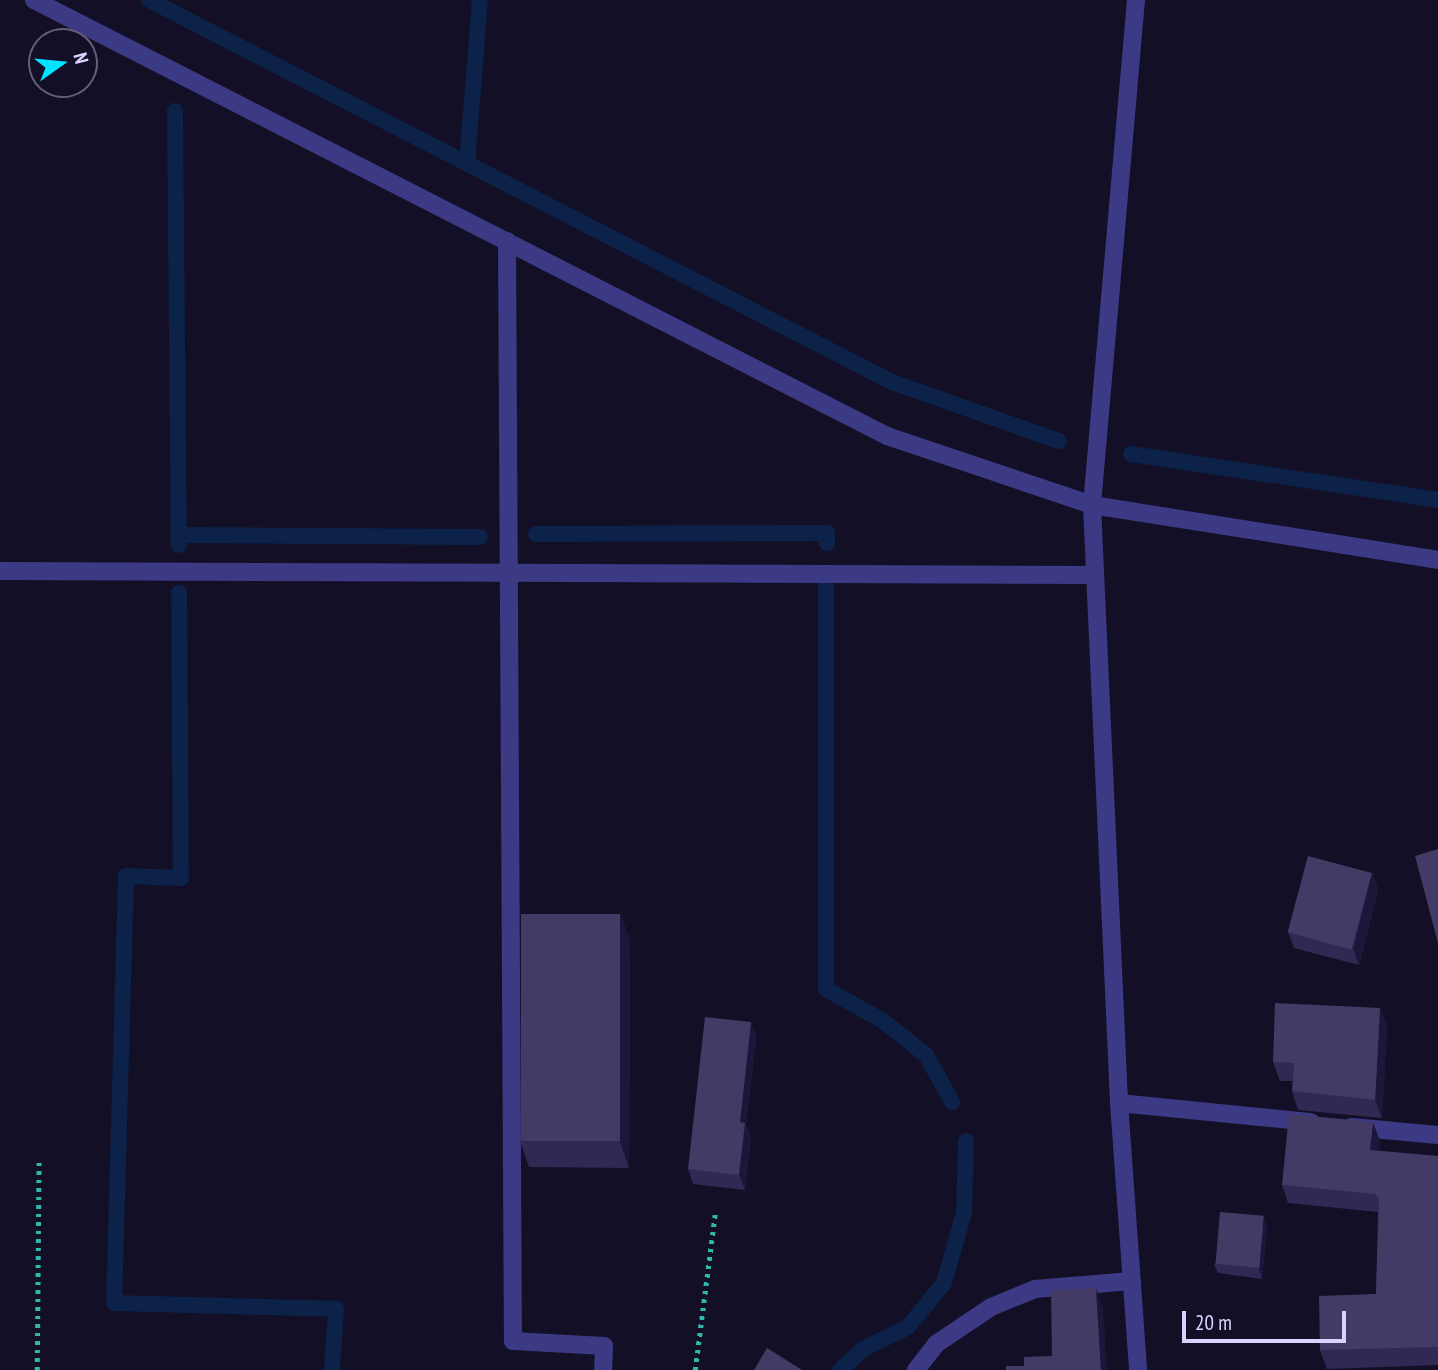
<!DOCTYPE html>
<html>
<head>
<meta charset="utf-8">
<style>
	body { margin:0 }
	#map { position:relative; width:1438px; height:1370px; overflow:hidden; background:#130f26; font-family:"PT Sans Narrow",sans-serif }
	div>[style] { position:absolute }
	.stream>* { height:16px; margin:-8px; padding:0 8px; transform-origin:8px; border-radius:8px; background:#0c2248 }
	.path>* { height:4.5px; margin-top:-2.25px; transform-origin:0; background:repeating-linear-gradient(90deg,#2fb8b0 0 3.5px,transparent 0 8.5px) }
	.lane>* { height:18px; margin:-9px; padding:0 9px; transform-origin:9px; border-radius:9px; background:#3d3a85 }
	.street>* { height:18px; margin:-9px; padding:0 9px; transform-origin:9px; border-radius:9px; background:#3d3a85 }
	.wall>* { inset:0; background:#312854 }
	.shaded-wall>* { inset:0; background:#1d163a }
	.building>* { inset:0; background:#433a66; transform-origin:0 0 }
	span { translate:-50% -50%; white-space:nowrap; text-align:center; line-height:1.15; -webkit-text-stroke:6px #130f26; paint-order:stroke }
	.north { position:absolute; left:28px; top:28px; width:70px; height:70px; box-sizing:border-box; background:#130f26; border:2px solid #625e7d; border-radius:50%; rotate:75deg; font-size:19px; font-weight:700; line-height:28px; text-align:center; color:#d9d4ff }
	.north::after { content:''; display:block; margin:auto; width:24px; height:32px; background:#00e5ff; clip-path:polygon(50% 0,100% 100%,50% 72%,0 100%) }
	.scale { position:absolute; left:1182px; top:1311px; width:164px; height:32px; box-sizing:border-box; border:4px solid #d9d4ff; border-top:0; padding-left:9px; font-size:21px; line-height:24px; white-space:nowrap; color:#d9d4ff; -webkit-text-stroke:5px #130f26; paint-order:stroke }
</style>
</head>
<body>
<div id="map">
	<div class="stream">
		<i style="left:149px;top:0;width:835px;rotate:27.21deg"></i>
		<i style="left:892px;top:382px;width:177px;rotate:19.5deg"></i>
		<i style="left:175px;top:111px;width:434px;rotate:89.5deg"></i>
		<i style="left:467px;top:164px;width:165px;rotate:-85.5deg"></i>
		<i style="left:1131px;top:454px;width:310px;rotate:8.5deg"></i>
		<i style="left:536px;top:534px;width:291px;rotate:-0.2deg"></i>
		<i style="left:827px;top:533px;width:10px;rotate:90deg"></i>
		<i style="left:179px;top:535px;width:301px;rotate:0.4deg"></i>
		<i style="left:826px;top:587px;width:402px;rotate:90deg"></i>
		<i style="left:826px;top:989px;width:65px;rotate:29.3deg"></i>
		<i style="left:883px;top:1021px;width:55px;rotate:38.3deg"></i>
		<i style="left:926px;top:1055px;width:54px;rotate:61deg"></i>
		<i style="left:179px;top:593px;width:285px;rotate:89.6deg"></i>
		<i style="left:181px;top:878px;width:55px;rotate:-177.9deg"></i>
		<i style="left:126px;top:876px;width:427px;rotate:91.6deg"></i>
		<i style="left:114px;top:1303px;width:222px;rotate:1.5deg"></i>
		<i style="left:336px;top:1309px;width:61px;rotate:93.8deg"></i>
		<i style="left:840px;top:1370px;width:31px;rotate:-42deg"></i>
		<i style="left:863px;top:1349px;width:50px;rotate:-26.1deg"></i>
		<i style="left:908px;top:1327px;width:57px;rotate:-50.7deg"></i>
		<i style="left:944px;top:1283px;width:73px;rotate:-74.1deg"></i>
		<i style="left:964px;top:1213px;width:72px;rotate:-88.4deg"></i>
	</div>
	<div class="path">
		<i style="left:37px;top:1370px;width:210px;rotate:-89.5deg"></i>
		<i style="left:695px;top:1370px;width:157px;rotate:-82.7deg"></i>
	</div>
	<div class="lane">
		<i style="left:916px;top:1370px;width:33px;rotate:-52deg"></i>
		<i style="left:936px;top:1344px;width:66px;rotate:-33.9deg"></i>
		<i style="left:991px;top:1307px;width:48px;rotate:-22.2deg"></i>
		<i style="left:1035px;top:1289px;width:97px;rotate:-4.7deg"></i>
	</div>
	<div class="street">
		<i style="left:34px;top:0;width:958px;rotate:27.07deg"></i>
		<i style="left:887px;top:436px;width:216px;rotate:18.6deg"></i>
		<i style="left:1092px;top:505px;width:350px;rotate:9deg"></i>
		<i style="left:1136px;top:0;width:507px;rotate:94.98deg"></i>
		<i style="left:1092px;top:505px;width:599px;rotate:87.41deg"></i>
		<i style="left:1119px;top:1103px;width:268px;rotate:85.9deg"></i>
		<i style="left:507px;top:241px;width:1100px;rotate:89.69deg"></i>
		<i style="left:513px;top:1341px;width:91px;rotate:3.1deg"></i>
		<i style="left:604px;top:1346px;width:24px;rotate:92deg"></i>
		<i style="left:0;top:571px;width:1094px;rotate:0.21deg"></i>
		<i style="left:1119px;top:1103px;width:193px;rotate:5.7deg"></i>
		<i style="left:1352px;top:1127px;width:86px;rotate:5.3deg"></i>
	</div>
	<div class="wall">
		<i style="clip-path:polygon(1372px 873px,1378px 889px,1359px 965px,1294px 948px,1288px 932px)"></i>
		<i style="clip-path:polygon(620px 914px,630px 940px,629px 1168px,529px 1167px,520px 1141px)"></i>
		<i style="clip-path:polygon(1380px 1008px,1387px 1026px,1382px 1118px,1298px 1110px,1292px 1091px,1293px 1081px,1280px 1081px,1273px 1062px)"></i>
		<i style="clip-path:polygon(751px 1022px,756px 1037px,746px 1125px,751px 1138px,745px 1190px,693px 1184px,688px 1169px)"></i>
		<i style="clip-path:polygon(1380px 1141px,1379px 1151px,1438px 1156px,1438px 1365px,1327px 1369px,1320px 1350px,1376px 1294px,1378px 1212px,1288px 1203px,1282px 1185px)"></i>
		<i style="clip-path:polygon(1267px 1226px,1262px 1279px,1218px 1273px,1214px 1264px)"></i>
	</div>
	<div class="shaded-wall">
		<i style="clip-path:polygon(1372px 873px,1378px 889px,1359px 965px,1353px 949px)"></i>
		<i style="clip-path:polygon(620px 914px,630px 940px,629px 1168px,620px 1142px)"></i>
		<i style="clip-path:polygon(1380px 1008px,1387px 1026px,1382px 1118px,1375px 1100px)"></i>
		<i style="clip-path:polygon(751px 1022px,756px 1037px,746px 1125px,751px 1138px,745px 1190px,739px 1175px,740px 1122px)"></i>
		<i style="clip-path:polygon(1373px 1122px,1380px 1141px,1377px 1169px,1370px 1150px)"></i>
		<i style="clip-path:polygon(1264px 1216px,1267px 1226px,1262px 1279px,1259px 1269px)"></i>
		<i style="clip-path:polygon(1096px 1288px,1103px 1308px,1107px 1370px,1101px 1370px)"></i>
	</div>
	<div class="building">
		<i style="clip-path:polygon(1438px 849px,1438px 943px,1415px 856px)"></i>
		<i style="left:1308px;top:856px;width:66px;height:79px;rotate:15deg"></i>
		<i style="left:521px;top:914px;width:99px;height:227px"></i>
		<i style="clip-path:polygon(1275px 1003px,1380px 1008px,1375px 1100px,1292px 1091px,1294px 1063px,1273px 1062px)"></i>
		<i style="clip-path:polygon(705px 1017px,751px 1022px,740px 1122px,745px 1123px,739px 1175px,688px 1169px)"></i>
		<i style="clip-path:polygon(1289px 1114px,1373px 1122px,1370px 1150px,1438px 1156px,1438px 1347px,1320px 1350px,1319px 1296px,1376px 1294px,1379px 1199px,1375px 1194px,1282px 1185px)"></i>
		<i style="left:1220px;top:1212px;width:44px;height:52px;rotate:5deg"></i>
		<i style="clip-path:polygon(1096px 1288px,1101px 1370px,1006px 1370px,1006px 1366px,1024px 1366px,1024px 1357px,1052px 1356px,1051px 1290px)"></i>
		<i style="clip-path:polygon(767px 1348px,802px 1370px,754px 1370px)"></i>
	</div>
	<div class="north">N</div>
	<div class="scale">20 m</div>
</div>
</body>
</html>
